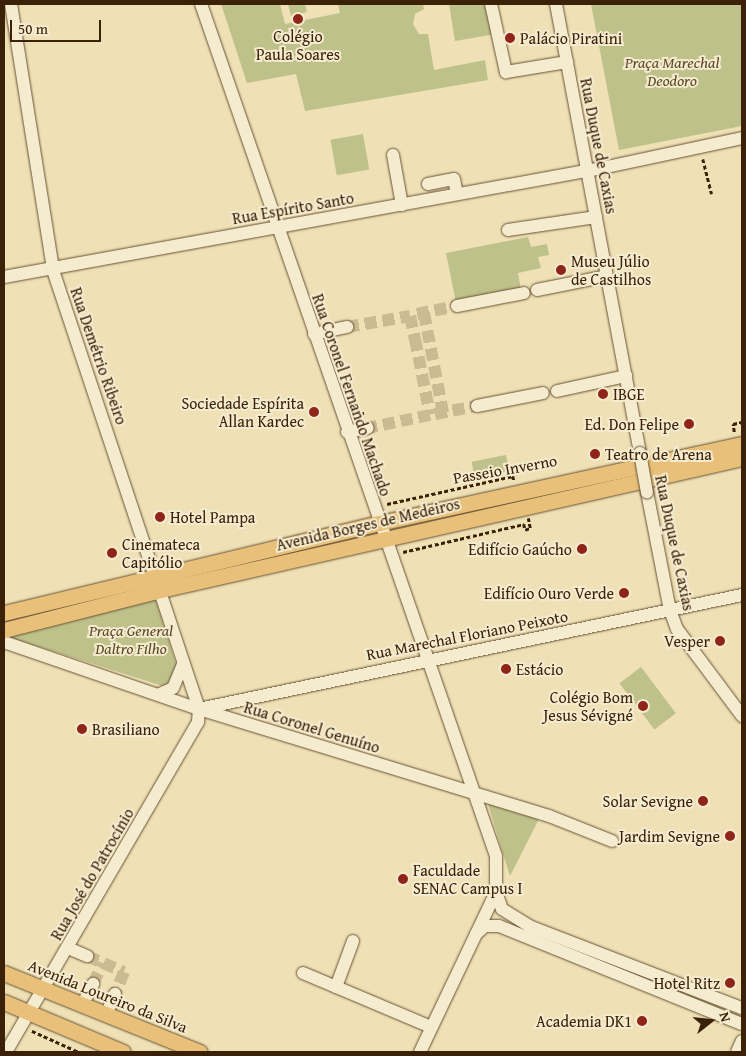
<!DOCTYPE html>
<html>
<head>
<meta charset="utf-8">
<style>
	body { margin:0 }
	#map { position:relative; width:746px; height:1056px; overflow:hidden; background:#efe0b5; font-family:"Gentium Book Plus",serif }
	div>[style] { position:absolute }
	.green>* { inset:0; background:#bfc18a; transform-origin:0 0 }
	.minor-tunnel>* { height:12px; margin-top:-6px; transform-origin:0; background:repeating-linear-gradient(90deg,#cbba92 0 12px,transparent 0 18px) }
	.path>* { height:2.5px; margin-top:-1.25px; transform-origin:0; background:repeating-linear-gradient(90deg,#3a2107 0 4px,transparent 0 6.5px) }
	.roads { filter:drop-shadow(0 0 1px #675132) drop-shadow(0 0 1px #675132) }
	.minor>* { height:12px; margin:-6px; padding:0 6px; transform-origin:6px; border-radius:6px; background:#f5ebcf }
	.major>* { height:15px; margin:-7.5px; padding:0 7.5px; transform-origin:7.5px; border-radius:7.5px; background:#e8c07a }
	.bridges { filter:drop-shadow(0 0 1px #675132) drop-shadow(0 0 1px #675132) }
	.minor-bridge>* { height:12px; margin:-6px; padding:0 6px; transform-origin:6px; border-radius:6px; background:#f5ebcf }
	.dots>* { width:14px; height:14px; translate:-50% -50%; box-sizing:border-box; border:2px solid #f5ebcf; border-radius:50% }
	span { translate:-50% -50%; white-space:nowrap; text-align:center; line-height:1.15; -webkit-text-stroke:4px #f5ebcf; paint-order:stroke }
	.poi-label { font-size:16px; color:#3a2107 }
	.left { translate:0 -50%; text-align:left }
	.right { translate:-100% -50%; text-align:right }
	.park-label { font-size:16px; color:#5b4928; font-style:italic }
	.street-label { font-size:16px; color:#3a2107 }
	.frame { position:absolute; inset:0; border:5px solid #3a2107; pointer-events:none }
	.north { position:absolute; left:686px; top:996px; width:50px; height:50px; -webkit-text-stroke:4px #f5ebcf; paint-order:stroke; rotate:74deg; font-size:14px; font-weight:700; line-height:20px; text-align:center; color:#3a2107 }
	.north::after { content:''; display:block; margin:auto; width:18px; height:22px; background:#3a2107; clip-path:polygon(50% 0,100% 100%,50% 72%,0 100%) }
	.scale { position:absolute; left:10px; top:20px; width:91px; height:22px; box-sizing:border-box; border:2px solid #3a2107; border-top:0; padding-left:6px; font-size:15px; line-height:18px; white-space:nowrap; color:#3a2107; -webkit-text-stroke:4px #f5ebcf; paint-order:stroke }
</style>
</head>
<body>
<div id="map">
	<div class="green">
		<i style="clip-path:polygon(221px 4px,280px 4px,285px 24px,340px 13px,338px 4px,423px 4px,424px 9px,415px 14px,413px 24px,419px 34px,428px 34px,434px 70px,485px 60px,488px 80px,305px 111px,296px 74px,247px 83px)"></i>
		<i style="clip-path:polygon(288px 4px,305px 4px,307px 12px,291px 16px)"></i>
		<i style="clip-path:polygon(449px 4px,497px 4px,502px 33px,455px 41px)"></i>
		<i style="clip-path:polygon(591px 4px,742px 4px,742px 126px,619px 150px)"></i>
		<i style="left:363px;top:134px;width:36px;height:33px;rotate:80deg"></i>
		<i style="clip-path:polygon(528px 237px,531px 247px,547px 244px,549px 255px,538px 257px,541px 268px,518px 273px,521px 290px,456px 303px,446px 253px)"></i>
		<i style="left:506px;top:455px;width:16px;height:35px;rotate:79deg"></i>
		<i style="clip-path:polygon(155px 597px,176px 664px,173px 682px,166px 687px,5px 636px)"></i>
		<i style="left:641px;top:667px;width:58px;height:27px;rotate:53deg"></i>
		<i style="clip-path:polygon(488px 804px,539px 819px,510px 876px,503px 854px)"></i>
	</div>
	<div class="minor-tunnel">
		<i style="left:424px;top:313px;width:102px;rotate:79.2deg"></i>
		<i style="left:417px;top:314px;width:41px;rotate:-11.3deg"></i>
		<i style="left:347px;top:327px;width:64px;rotate:-9.9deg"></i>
		<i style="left:410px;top:316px;width:24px;rotate:78deg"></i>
		<i style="left:415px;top:339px;width:77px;rotate:78.8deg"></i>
		<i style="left:430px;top:415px;width:63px;rotate:168.2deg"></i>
		<i style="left:435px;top:414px;width:43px;rotate:-10.8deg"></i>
		<i style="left:87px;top:956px;width:40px;rotate:23.4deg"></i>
		<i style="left:124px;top:972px;width:24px;rotate:112deg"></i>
		<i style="left:93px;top:984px;width:23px;rotate:-65deg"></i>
	</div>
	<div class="path">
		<i style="left:703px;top:159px;width:36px;rotate:76deg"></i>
		<i style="left:356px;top:414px;width:8px;rotate:-7deg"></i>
		<i style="left:734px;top:432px;width:8px;rotate:-97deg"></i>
		<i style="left:733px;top:424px;width:9px;rotate:-13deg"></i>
		<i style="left:387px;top:504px;width:129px;rotate:-12.5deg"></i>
		<i style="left:513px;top:476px;width:5px;rotate:79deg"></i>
		<i style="left:524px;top:524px;width:6px;rotate:81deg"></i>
		<i style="left:525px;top:530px;width:5px;rotate:-22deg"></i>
		<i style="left:530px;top:528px;width:10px;rotate:-101deg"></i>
		<i style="left:403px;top:552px;width:124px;rotate:-13deg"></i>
		<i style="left:32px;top:1031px;width:51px;rotate:24.1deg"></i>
	</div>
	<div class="roads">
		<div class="minor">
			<i style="left:201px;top:4px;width:902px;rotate:70.9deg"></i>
			<i style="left:496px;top:856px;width:36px;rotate:90deg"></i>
			<i style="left:496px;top:892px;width:177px;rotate:115.4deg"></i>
			<i style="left:491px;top:4px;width:70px;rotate:77.6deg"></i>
			<i style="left:506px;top:72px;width:62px;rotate:-9.3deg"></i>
			<i style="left:556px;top:4px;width:457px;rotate:79.4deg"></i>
			<i style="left:393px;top:155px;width:51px;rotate:79.8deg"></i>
			<i style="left:428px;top:184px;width:26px;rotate:-11deg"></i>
			<i style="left:454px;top:179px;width:15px;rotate:79deg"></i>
			<i style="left:508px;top:230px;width:89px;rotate:-8.4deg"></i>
			<i style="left:4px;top:277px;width:608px;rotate:-10.33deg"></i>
			<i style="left:602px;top:168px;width:143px;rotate:-12.1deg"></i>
			<i style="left:537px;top:290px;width:71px;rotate:-11.3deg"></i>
			<i style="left:457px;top:306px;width:68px;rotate:-11deg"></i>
			<i style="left:314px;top:334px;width:34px;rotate:-12deg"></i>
			<i style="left:557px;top:391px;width:71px;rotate:-12.3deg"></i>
			<i style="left:477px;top:406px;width:67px;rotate:-11.1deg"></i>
			<i style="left:347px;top:432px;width:21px;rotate:-11deg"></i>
			<i style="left:647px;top:492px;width:120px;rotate:79deg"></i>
			<i style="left:670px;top:610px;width:20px;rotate:70deg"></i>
			<i style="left:677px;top:629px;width:109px;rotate:53.2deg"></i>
			<i style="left:4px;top:642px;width:206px;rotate:19deg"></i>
			<i style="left:199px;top:709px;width:366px;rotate:17deg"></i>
			<i style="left:549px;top:816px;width:68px;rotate:21.6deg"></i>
			<i style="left:160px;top:694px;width:14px;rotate:-25deg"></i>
			<i style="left:173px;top:688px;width:26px;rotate:-67deg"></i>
			<i style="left:199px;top:709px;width:555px;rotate:-11.86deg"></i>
			<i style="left:496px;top:892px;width:18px;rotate:71deg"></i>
			<i style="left:502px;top:909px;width:32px;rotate:32deg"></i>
			<i style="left:529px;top:926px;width:228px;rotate:21.1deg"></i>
			<i style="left:476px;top:934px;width:12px;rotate:-42deg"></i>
			<i style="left:485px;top:926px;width:14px"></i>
			<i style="left:499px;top:926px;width:262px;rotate:22deg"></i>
			<i style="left:68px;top:948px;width:21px;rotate:23deg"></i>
			<i style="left:303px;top:973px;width:139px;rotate:22.9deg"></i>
			<i style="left:336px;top:987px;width:49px;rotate:-69.7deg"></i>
			<i style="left:82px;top:1005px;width:24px;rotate:-62deg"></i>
			<i style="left:106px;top:1015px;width:23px;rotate:-67deg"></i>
			<i style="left:6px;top:1052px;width:382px;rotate:-59.8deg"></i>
			<i style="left:198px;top:722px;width:13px;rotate:-86deg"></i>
			<i style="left:199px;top:709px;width:464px;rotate:-108.4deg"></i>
			<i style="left:53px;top:269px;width:268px;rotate:-99deg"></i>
			<i style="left:737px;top:1052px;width:12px;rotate:-66deg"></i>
		</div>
		<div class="major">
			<i style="left:4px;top:613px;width:386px;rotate:-13.5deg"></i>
			<i style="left:379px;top:523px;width:371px;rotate:-12.3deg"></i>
			<i style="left:4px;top:630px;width:162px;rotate:-14.3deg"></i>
			<i style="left:161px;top:590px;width:596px;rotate:-12.8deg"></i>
			<i style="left:4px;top:973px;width:211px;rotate:22deg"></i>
			<i style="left:4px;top:1002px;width:129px;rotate:22.8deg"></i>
		</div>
	</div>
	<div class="bridges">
		<div class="minor-bridge">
			<i style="left:640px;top:453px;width:40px;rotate:80deg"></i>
		</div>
	</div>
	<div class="dots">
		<i style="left:298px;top:19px;background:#8f2418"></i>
		<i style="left:510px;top:38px;background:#8f2418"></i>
		<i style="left:561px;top:270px;background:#8f2418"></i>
		<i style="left:603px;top:394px;background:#8f2418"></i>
		<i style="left:314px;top:412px;background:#8f2418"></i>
		<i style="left:689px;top:424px;background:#8f2418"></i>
		<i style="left:595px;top:454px;background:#8f2418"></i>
		<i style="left:160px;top:517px;background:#8f2418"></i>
		<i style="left:582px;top:549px;background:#8f2418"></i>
		<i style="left:112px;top:553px;background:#8f2418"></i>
		<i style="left:624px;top:593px;background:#8f2418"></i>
		<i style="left:720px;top:641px;background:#8f2418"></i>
		<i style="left:506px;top:669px;background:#8f2418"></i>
		<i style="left:643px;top:706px;background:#8f2418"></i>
		<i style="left:82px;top:729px;background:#8f2418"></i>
		<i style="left:703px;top:801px;background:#8f2418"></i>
		<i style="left:730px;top:836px;background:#8f2418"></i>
		<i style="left:403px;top:879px;background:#8f2418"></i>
		<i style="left:730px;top:983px;background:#8f2418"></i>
		<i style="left:642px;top:1021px;background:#8f2418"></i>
	</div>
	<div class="poi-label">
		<span style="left:298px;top:45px">Colégio<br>Paula Soares</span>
		<span class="left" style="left:520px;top:38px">Palácio Piratini</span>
		<span class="left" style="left:571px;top:270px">Museu Júlio<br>de Castilhos</span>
		<span class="left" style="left:613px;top:394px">IBGE</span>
		<span class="right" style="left:304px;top:412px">Sociedade Espírita<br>Allan Kardec</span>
		<span class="right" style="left:679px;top:424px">Ed. Don Felipe</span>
		<span class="left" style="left:605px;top:454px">Teatro de Arena</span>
		<span class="left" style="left:170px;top:517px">Hotel Pampa</span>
		<span class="left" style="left:122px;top:553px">Cinemateca<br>Capitólio</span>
		<span class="right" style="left:572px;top:549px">Edifício Gaúcho</span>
		<span class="right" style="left:614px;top:593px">Edifício Ouro Verde</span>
		<span class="right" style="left:710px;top:641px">Vesper</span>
		<span class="left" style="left:516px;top:669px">Estácio</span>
		<span class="right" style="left:633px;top:706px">Colégio Bom<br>Jesus Sévigné</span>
		<span class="left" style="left:92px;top:729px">Brasiliano</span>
		<span class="right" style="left:693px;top:801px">Solar Sevigne</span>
		<span class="right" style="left:720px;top:836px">Jardim Sevigne</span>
		<span class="left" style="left:413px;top:879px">Faculdade<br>SENAC Campus I</span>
		<span class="right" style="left:720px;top:983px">Hotel Ritz</span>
		<span class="right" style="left:632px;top:1021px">Academia DK1</span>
	</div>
	<div class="park-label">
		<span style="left:672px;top:71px">Praça Marechal<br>Deodoro</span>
		<span style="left:131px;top:639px">Praça General<br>Daltro Filho</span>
	</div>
	<div class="street-label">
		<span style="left:599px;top:146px;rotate:79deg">Rua Duque de Caxias</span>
		<span style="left:293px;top:208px;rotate:-10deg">Rua Espírito Santo</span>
		<span style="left:99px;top:356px;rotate:71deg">Rua Demétrio Ribeiro</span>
		<span style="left:352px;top:395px;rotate:71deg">Rua Coronel Fernando Machado</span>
		<span style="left:505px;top:469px;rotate:-10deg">Passeio Inverno</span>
		<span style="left:368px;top:524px;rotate:-13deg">Avenida Borges de Medeiros</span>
		<span style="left:675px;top:543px;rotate:78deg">Rua Duque de Caxias</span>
		<span style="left:467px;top:635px;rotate:-11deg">Rua Marechal Floriano Peixoto</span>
		<span style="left:312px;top:727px;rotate:17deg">Rua Coronel Genuíno</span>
		<span style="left:92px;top:874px;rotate:-60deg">Rua José do Patrocínio</span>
		<span style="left:108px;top:996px;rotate:22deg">Avenida Loureiro da Silva</span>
	</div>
	<div class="frame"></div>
	<div class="north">N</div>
	<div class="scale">50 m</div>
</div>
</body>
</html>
